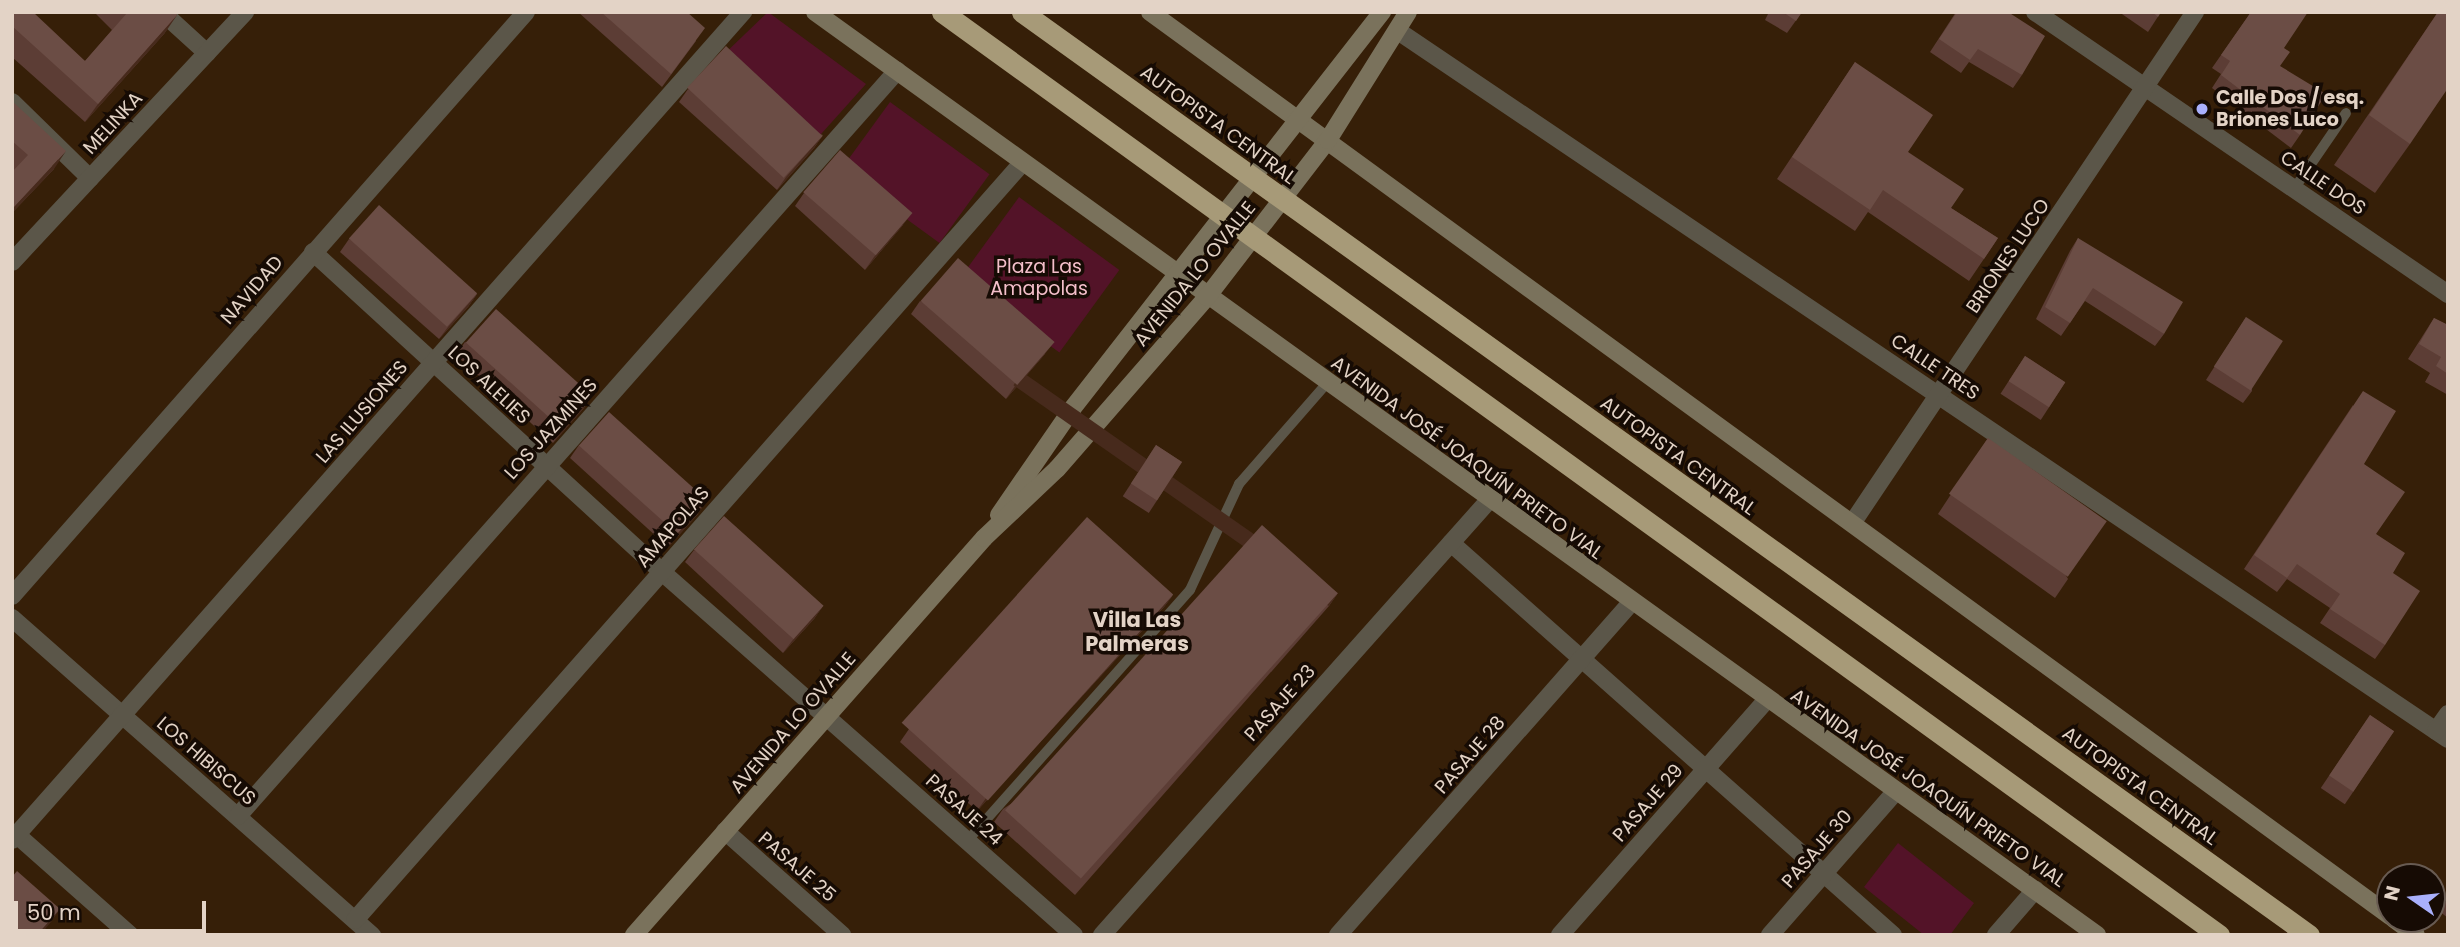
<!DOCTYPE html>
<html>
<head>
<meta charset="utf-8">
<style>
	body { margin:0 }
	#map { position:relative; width:2460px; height:947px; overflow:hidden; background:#361f08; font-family:Poppins,sans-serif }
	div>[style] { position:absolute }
	.green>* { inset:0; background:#531328; transform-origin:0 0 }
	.service>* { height:10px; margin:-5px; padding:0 5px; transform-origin:5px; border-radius:5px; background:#5b5649 }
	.minor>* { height:18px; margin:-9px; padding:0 9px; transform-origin:9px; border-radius:9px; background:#5b5649 }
	.secondary>* { height:18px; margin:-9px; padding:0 9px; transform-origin:9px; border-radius:9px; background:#7a725c }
	.motorway>* { height:21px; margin:-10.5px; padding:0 10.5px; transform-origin:10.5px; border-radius:10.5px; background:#a79a78 }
	.wall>* { inset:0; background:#5c3d35; transform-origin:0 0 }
	.shaded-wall>* { inset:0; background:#472a1c; transform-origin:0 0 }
	.building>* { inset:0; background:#6b4d45; transform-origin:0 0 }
	.dots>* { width:19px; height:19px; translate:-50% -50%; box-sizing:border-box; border:4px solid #160b04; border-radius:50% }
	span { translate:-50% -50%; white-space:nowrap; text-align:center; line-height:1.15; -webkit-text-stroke:7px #160b04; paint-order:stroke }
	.poi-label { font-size:19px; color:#e3d3c6; font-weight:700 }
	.left { translate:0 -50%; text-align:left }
	.street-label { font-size:19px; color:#e3d3c6 }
	.park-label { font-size:19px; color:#f4bfca }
	.neighbourhood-label { font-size:21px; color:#e3d3c6; font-weight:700 }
	.frame { position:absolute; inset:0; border:14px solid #e3d3c6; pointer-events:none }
	.north { position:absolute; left:2376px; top:863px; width:70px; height:70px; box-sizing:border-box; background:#160b04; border:2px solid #685b52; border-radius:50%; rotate:284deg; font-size:19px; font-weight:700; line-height:28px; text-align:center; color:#e3d3c6 }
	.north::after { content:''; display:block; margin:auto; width:24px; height:32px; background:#a9b0fc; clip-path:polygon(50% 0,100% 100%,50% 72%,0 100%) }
	.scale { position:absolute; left:14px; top:901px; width:192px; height:32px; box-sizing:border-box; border:4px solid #e3d3c6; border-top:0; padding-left:9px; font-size:21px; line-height:24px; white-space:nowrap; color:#e3d3c6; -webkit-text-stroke:5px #160b04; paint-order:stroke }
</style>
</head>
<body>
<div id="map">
	<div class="green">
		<i style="clip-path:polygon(768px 12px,866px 84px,813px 143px,718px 60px)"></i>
		<i style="left:890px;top:102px;width:123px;height:85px;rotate:36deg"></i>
		<i style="left:1019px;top:197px;width:124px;height:102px;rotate:36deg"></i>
		<i style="clip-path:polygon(1898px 843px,1974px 903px,1950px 935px,1924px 935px,1864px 887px)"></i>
	</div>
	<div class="service">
		<i style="left:2294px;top:189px;width:92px;rotate:-55.6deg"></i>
		<i style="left:968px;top:840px;width:334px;rotate:-48.4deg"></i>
		<i style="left:1190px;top:590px;width:117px;rotate:-65.2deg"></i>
		<i style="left:1239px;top:484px;width:134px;rotate:-48.9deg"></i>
	</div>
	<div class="minor">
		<i style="left:162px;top:12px;width:61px;rotate:42.3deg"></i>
		<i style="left:2035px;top:12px;width:500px;rotate:34.33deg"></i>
		<i style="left:1398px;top:31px;width:1266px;rotate:33.99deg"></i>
		<i style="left:12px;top:102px;width:109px;rotate:44.3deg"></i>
		<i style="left:313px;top:252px;width:473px;rotate:42.5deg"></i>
		<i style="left:662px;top:572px;width:549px;rotate:41.38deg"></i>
		<i style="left:12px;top:262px;width:342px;rotate:-47deg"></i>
		<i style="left:1853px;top:522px;width:614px;rotate:-56.15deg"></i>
		<i style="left:1451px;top:543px;width:591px;rotate:41.57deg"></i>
		<i style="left:12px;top:596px;width:778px;rotate:-48.65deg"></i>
		<i style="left:12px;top:618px;width:480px;rotate:41.4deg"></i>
		<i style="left:2436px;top:731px;width:21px;rotate:-55deg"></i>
		<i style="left:238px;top:816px;width:995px;rotate:-48.51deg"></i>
		<i style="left:725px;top:831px;width:157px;rotate:41.6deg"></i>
		<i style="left:17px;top:835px;width:151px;rotate:41.5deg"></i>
		<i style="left:12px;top:840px;width:1105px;rotate:-48.56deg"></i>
		<i style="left:355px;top:920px;width:1010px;rotate:-48.61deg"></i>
		<i style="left:1102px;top:935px;width:584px;rotate:-48.33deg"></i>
		<i style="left:1338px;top:935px;width:444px;rotate:-48.6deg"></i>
		<i style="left:1560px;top:935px;width:314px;rotate:-48.7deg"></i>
		<i style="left:1770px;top:935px;width:191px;rotate:-48.8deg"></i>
		<i style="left:1996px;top:935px;width:60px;rotate:-49.1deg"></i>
	</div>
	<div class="secondary">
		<i style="left:815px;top:12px;width:1580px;rotate:35.75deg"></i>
		<i style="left:1150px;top:12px;width:1535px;rotate:36.09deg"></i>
		<i style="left:999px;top:515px;width:129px;rotate:-55.4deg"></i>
		<i style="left:1072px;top:409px;width:504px;rotate:-52.02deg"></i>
		<i style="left:2394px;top:919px;width:27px;rotate:36deg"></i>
		<i style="left:634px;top:935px;width:529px;rotate:-48.6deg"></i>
		<i style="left:984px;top:538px;width:100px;rotate:-43.4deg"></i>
		<i style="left:1057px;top:469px;width:228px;rotate:-48.9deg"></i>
		<i style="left:1207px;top:297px;width:198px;rotate:-52.4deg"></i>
		<i style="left:1328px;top:140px;width:151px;rotate:-58deg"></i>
	</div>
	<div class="motorway">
		<i style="left:942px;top:12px;width:1576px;rotate:35.86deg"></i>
		<i style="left:1022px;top:12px;width:1584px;rotate:35.65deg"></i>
	</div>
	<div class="wall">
		<i style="clip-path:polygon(12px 12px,85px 61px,112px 30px,94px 12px,174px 12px,177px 15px,164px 34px,85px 122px,12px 57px)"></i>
		<i style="clip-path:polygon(578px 12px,687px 12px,696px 41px,662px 87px)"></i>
		<i style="clip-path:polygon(1769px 12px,1802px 12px,1787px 33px,1765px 20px)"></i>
		<i style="clip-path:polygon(1956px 12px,2022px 75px,2013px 88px,1969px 62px,1961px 73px,1930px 52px)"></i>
		<i style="clip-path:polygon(2119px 12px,2161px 12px,2148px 32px)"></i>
		<i style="clip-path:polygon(2251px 12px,2280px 66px,2300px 135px,2291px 148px,2212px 88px,2221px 74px,2212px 68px)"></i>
		<i style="clip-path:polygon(2438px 12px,2410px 144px,2375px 193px,2334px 165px)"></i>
		<i style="clip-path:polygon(1855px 62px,1908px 152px,1951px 208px,1998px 238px,1969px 281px,1868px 212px,1855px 231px,1777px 179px)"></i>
		<i style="clip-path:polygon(688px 89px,823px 135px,814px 148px,777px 190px,679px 102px)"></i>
		<i style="clip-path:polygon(12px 101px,54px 169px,12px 213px,12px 172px,13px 171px,12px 170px)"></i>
		<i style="clip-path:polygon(804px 193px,903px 225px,865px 270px,795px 206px)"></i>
		<i style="clip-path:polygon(2078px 238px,2164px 334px,2155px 346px,2085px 301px,2061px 336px,2036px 319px,2070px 251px)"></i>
		<i style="clip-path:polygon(349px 239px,477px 294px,468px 307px,439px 339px,340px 252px)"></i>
		<i style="clip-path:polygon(920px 301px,1045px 354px,1006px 399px,911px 314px)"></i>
		<i style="clip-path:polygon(2246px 317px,2252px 391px,2243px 403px,2206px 380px)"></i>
		<i style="clip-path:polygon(2434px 318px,2448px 325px,2448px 395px,2425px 382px,2430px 373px,2408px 359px)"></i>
		<i style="clip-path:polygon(465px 342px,592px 396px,583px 409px,553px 443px,456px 355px)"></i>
		<i style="left:2025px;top:356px;width:48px;height:45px;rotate:33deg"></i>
		<i style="clip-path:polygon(2353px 405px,2376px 534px,2393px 573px,2385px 645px,2375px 659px,2320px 623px,2330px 608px,2287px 579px,2277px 592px,2244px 569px)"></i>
		<i style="clip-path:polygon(1988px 438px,2068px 579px,2055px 598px,1938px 514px)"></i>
		<i style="clip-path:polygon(579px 445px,698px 514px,668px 547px,570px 458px)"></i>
		<i style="left:1156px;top:445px;width:31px;height:61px;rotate:33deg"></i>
		<i style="clip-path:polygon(694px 550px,823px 606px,814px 619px,783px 653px,685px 562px)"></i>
		<i style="clip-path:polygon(1338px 593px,1329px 606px,1075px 895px,994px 822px,1003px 809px)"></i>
		<i style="clip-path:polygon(1173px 595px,1164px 607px,977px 811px,900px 742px,909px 729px)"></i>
		<i style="left:2370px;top:715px;width:29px;height:88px;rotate:34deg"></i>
		<i style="clip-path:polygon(2448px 898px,2448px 918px,2439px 911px)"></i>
	</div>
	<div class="shaded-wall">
		<i style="clip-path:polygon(177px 15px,164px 34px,85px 122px,98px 104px)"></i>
		<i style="clip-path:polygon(823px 135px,814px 148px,777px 190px,786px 177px)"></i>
		<i style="clip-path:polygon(66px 151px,54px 169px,12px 213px,12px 209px)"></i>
		<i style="clip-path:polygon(912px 213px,903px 225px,865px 270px,874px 257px)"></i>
		<i style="clip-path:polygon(477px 294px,468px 307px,439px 339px,448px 327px)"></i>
		<i style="clip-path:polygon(1054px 342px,1045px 354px,1006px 399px,1015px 386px)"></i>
		<i style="clip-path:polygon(592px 396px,583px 409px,553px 443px,562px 430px)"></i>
		<i style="clip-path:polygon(707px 501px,698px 514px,668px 547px,677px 534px)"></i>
		<i style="left:1338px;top:593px;width:16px;height:385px;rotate:125deg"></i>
		<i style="clip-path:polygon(1173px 595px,1164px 607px,977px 811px,986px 798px)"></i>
		<i style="clip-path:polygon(823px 606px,814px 619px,783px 653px,792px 641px)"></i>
		<i style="clip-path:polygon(60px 909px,51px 922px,40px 935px,37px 935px)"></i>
	</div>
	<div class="building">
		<i style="clip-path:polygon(12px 12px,33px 12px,85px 61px,127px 13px,127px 12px,174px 12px,177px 15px,98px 104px,12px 26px)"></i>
		<i style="clip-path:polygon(601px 12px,687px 12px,705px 28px,671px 74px)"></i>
		<i style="clip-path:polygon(1783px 12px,1802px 12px,1796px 21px)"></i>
		<i style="clip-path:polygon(1957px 12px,2008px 12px,2045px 36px,2022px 75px,1978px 49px,1970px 60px,1939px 39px)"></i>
		<i style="clip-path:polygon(2152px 12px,2161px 12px,2158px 17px)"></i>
		<i style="clip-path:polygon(2251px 12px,2308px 12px,2284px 48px,2290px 52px,2280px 66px,2326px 94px,2300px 135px,2221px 75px,2230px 61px,2221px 55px)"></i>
		<i style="clip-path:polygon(2438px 12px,2448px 12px,2448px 88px,2410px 144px,2369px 115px)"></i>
		<i style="left:726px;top:46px;width:132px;height:57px;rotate:43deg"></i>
		<i style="clip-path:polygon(1855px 62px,1933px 115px,1908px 152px,1964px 189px,1951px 208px,1998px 238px,1984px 259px,1883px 190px,1870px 210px,1792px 157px)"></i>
		<i style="clip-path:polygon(12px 101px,66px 151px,12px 209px,12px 172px,28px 155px,12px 141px)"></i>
		<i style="left:840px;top:150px;width:96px;height:56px;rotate:41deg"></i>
		<i style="left:379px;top:205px;width:132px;height:45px;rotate:42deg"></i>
		<i style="clip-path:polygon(2078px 238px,2183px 302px,2164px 334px,2093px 288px,2070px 323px,2045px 307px)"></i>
		<i style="left:958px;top:258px;width:128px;height:57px;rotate:41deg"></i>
		<i style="left:496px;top:309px;width:130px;height:45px;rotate:42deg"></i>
		<i style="left:2246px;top:317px;width:44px;height:59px;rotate:33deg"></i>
		<i style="clip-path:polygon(2434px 318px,2448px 325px,2448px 374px,2436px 366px,2441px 357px,2419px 344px)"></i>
		<i style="left:2025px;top:356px;width:48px;height:30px;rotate:33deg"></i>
		<i style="clip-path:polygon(2363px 391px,2396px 411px,2364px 464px,2405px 492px,2376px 534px,2405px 553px,2393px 573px,2420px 591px,2385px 645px,2330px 609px,2340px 594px,2297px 564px,2287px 578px,2254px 555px)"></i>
		<i style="left:609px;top:412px;width:132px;height:45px;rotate:42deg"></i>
		<i style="left:1988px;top:438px;width:145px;height:68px;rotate:35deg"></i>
		<i style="left:1156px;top:445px;width:31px;height:46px;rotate:33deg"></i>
		<i style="left:724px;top:516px;width:134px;height:45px;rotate:42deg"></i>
		<i style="left:1087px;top:517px;width:116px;height:277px;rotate:42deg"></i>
		<i style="left:1262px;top:525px;width:102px;height:384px;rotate:42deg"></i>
		<i style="left:2370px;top:715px;width:29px;height:73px;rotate:34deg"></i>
		<i style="clip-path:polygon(17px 871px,60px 909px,37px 935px,12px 935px,12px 877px)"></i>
	</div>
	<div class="dots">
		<i style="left:2202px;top:109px;background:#a9b0fc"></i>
	</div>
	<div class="poi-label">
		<span class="left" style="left:2216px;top:109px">Calle Dos / esq.<br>Briones Luco</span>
	</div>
	<div class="street-label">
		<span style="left:113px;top:123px;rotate:-47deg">MELINKA</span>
		<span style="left:1218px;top:125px;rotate:36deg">AUTOPISTA CENTRAL</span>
		<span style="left:2323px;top:183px;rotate:34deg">CALLE DOS</span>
		<span style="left:2008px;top:256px;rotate:-56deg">BRIONES LUCO</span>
		<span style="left:1195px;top:274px;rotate:-51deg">AVENIDA LO OVALLE</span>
		<span style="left:252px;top:290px;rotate:-49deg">NAVIDAD</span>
		<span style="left:1935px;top:367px;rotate:34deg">CALLE TRES</span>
		<span style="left:489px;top:385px;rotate:43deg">LOS ALELIES</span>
		<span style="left:362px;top:412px;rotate:-49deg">LAS ILUSIONES</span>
		<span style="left:551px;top:429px;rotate:-48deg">LOS JAZMINES</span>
		<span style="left:1678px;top:456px;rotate:36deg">AUTOPISTA CENTRAL</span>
		<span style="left:1467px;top:458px;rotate:36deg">AVENIDA JOSÉ JOAQUÍN PRIETO VIAL</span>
		<span style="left:673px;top:527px;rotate:-49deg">AMAPOLAS</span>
		<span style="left:1280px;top:703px;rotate:-48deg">PASAJE 23</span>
		<span style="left:793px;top:723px;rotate:-49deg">AVENIDA LO OVALLE</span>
		<span style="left:1470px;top:755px;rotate:-49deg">PASAJE 28</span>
		<span style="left:206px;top:761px;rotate:41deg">LOS HIBISCUS</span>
		<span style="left:2140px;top:786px;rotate:36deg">AUTOPISTA CENTRAL</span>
		<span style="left:1928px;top:788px;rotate:35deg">AVENIDA JOSÉ JOAQUÍN PRIETO VIAL</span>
		<span style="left:1648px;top:803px;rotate:-49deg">PASAJE 29</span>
		<span style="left:964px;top:810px;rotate:42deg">PASAJE 24</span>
		<span style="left:1817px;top:849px;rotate:-49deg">PASAJE 30</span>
		<span style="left:797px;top:867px;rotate:41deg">PASAJE 25</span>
	</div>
	<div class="park-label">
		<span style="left:1039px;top:278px">Plaza Las<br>Amapolas</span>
	</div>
	<div class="neighbourhood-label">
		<span style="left:1137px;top:632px">Villa Las<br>Palmeras</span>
	</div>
	<div class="frame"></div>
	<div class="north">N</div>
	<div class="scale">50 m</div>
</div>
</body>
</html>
